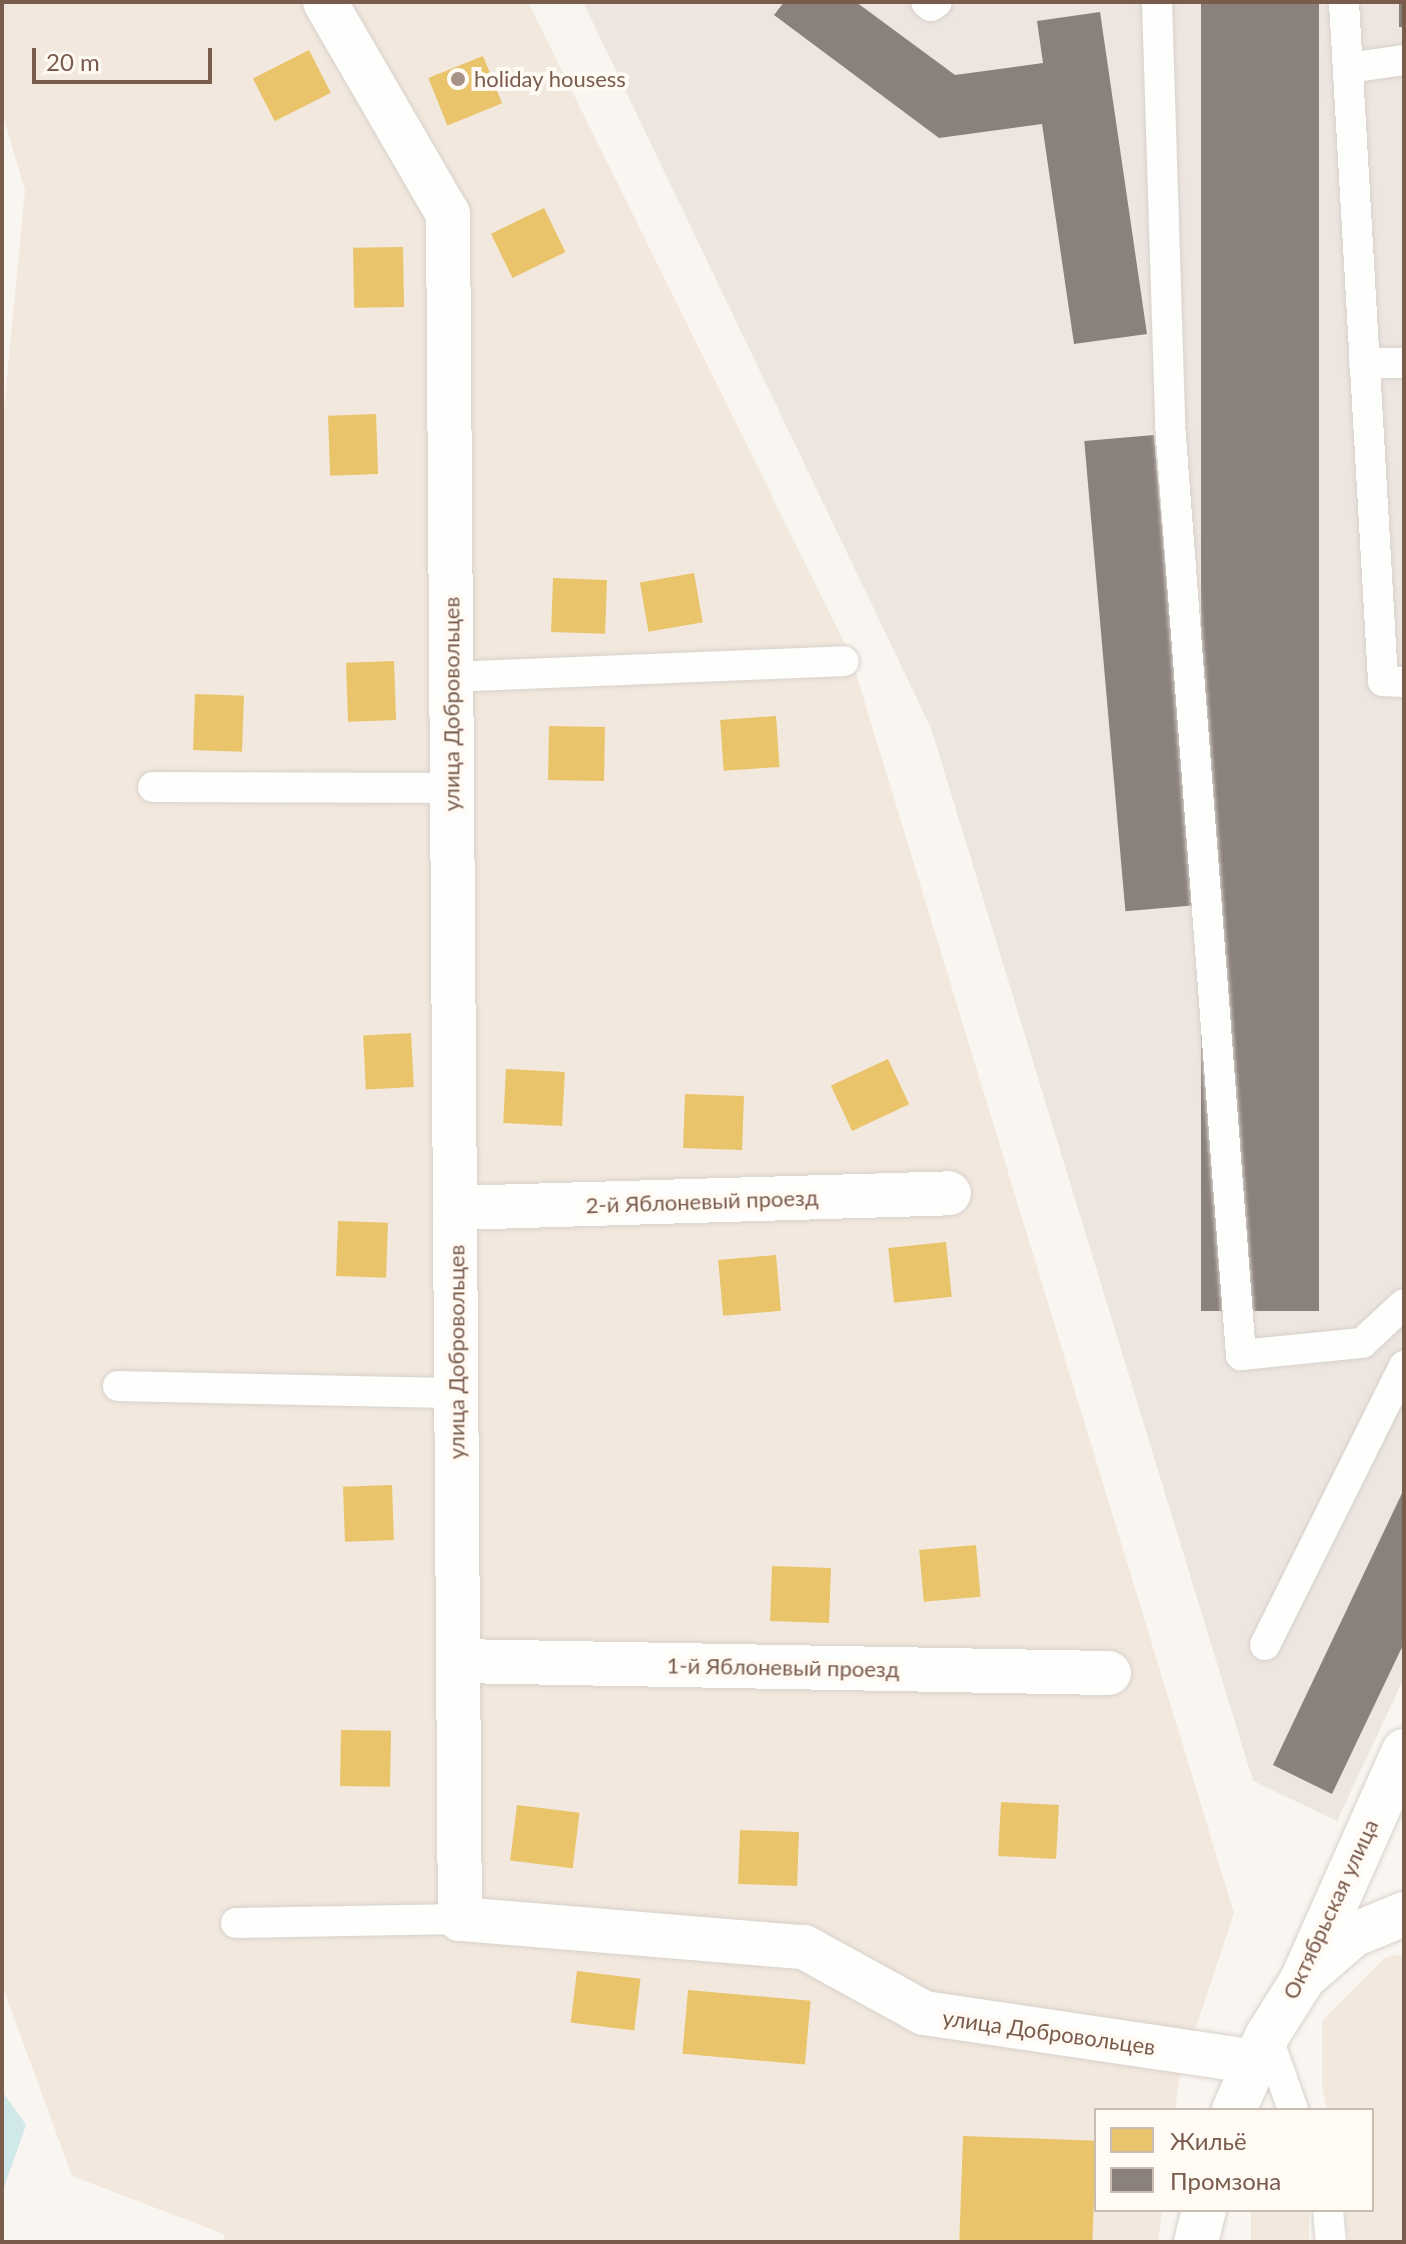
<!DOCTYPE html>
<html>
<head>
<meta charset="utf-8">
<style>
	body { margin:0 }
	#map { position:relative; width:1406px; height:2244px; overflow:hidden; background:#f9f5f0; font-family:Lato,sans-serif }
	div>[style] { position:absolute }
	.residential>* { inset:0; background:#f2e8de; transform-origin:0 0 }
	.industrial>* { inset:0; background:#ede5e0 }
	.water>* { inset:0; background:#d0e8ea }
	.homes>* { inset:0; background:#e9c46a; transform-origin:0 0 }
	.industry>* { inset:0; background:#8a817c; transform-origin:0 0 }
	.roads { filter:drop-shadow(0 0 2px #d7d1cb) drop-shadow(0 0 2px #d7d1cb) }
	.service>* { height:30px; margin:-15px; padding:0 15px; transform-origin:15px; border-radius:15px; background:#fefefd }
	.minor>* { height:44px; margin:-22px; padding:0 22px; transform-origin:22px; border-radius:22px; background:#fefefd }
	.dots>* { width:22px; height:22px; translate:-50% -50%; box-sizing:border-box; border:4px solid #fffaf3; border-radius:50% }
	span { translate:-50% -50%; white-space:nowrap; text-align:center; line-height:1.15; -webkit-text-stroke:8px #fffaf3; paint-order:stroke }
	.poi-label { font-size:22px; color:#7a5c4d }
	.left { translate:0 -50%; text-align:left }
	.street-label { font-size:22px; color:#7a5c4d }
	.frame { position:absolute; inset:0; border:4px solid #7a5c4d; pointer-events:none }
	.legend { position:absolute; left:1094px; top:2108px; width:280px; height:104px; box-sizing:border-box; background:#fffaf3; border:2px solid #cabbb1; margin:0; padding:10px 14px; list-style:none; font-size:24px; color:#7a5c4d }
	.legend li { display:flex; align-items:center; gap:16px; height:40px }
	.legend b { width:40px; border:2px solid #cabbb1 }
	.scale { position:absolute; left:32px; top:48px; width:180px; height:36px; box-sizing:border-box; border:4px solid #7a5c4d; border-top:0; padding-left:10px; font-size:24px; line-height:28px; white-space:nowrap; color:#7a5c4d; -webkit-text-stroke:6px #fffaf3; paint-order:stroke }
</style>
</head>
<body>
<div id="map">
	<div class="residential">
		<i style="clip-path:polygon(2px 2px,528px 2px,850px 654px,1234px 1913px,1180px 2075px,1175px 2110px,1096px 2110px,1096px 2210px,1162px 2210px,1158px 2242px,224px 2242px,224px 2234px,72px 2176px,2px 1985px,2px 429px,25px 190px,2px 113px)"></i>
		<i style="clip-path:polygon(1404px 1954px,1404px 2242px,1349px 2242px,1345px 2210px,1372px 2210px,1372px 2110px,1327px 2110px,1322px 2086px,1322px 2021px,1386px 1957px)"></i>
		<i style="left:1251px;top:2210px;width:58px;height:32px"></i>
	</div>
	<div class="industrial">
		<i style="clip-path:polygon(583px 2px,1404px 2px,1404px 1678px,1337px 1821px,1253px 1781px,931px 728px)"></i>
	</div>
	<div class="water">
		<i style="clip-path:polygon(2px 2091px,26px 2125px,2px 2193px)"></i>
	</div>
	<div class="homes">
		<i style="left:309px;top:50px;width:48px;height:63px;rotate:63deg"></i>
		<i style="left:483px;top:56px;width:51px;height:59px;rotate:68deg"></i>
		<i style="left:544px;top:208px;width:49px;height:59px;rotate:64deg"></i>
		<i style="left:403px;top:247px;width:60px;height:50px;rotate:89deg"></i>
		<i style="left:376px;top:414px;width:60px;height:48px;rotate:88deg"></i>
		<i style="left:694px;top:573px;width:50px;height:55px;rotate:80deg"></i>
		<i style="left:553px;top:578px;width:54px;height:54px;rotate:2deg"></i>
		<i style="left:394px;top:661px;width:59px;height:48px;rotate:88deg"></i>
		<i style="left:195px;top:694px;width:49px;height:56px;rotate:2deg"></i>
		<i style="left:776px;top:716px;width:51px;height:56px;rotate:86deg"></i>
		<i style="left:549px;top:726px;width:56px;height:54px;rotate:1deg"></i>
		<i style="left:411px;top:1033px;width:54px;height:48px;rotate:87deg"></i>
		<i style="left:888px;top:1059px;width:50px;height:63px;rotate:65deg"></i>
		<i style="left:506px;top:1069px;width:59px;height:54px;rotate:3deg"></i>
		<i style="left:685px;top:1094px;width:59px;height:54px;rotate:2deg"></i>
		<i style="left:338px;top:1221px;width:50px;height:55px;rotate:2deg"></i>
		<i style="left:946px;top:1242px;width:55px;height:58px;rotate:84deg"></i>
		<i style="left:776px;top:1255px;width:56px;height:58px;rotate:85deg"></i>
		<i style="left:392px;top:1485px;width:55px;height:49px;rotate:88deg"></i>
		<i style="left:976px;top:1545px;width:52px;height:57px;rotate:85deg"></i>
		<i style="left:772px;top:1566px;width:59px;height:55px;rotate:2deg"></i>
		<i style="left:341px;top:1730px;width:50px;height:56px;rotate:1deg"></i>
		<i style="left:1001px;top:1802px;width:58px;height:54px;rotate:3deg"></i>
		<i style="left:517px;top:1805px;width:63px;height:56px;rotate:7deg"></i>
		<i style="left:740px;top:1830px;width:59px;height:54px;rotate:2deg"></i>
		<i style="left:577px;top:1971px;width:64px;height:52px;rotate:7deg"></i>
		<i style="left:688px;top:1990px;width:123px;height:64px;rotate:5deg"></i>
		<i style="left:963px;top:2136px;width:133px;height:106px;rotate:2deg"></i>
	</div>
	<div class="industry">
		<i style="clip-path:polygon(784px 2px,856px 2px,955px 75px,1043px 63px,1037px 21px,1100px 12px,1147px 334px,1074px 344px,1042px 124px,939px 138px,774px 15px)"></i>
		<i style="left:1201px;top:2px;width:118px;height:1309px"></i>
		<i style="left:1399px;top:2px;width:5px;height:25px"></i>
		<i style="left:1154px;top:435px;width:472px;height:70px;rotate:85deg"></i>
		<i style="clip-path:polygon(1404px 1489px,1404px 1643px,1332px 1794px,1273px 1765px)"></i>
	</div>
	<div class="roads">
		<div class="service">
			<i style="left:926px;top:2px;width:6px;rotate:39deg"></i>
			<i style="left:931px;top:6px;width:7px;rotate:-34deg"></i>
			<i style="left:1157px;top:2px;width:422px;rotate:88.2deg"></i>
			<i style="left:1170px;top:424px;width:934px;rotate:85.64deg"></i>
			<i style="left:1241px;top:1355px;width:122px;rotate:-5.7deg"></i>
			<i style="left:1362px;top:1343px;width:57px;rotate:-42.9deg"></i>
			<i style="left:1344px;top:2px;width:680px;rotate:86.71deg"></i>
			<i style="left:1383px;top:681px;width:21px;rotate:3deg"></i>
			<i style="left:1348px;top:68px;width:57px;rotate:-8.1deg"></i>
			<i style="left:1364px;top:363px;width:40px"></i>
			<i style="left:451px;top:677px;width:393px;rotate:-2.3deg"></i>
			<i style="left:153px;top:787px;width:299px;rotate:0.2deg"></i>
			<i style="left:118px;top:1386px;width:339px;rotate:1.2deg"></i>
			<i style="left:1265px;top:1645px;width:312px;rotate:-63.5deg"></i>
			<i style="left:236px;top:1923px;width:224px;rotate:-1deg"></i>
			<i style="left:1267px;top:2036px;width:78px;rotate:70.6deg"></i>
			<i style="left:1328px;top:2210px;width:32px;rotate:85deg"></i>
		</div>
		<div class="minor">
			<i style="left:325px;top:2px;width:245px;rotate:59.9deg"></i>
			<i style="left:448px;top:214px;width:1705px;rotate:89.6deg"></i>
			<i style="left:460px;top:1919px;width:345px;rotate:4.7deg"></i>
			<i style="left:804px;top:1947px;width:137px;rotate:28.8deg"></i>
			<i style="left:924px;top:2013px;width:334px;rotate:8.4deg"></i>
			<i style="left:455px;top:1208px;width:494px;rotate:-1.7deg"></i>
			<i style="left:458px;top:1661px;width:651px;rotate:1.06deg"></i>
			<i style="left:1308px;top:1974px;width:60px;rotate:-40.9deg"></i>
			<i style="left:1353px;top:1935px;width:55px;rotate:-22.4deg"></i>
			<i style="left:1234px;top:2110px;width:81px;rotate:-66deg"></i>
			<i style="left:1267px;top:2036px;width:64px;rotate:-57.8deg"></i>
			<i style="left:1301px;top:1982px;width:253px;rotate:-66deg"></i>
			<i style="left:1196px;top:2242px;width:33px;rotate:-76deg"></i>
		</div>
	</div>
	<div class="dots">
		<i style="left:458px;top:79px;background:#a69286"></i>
	</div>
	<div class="poi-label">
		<span class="left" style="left:474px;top:79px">holiday housess</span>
	</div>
	<div class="street-label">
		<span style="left:451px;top:704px;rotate:-90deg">улица Добровольцев</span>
		<span style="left:702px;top:1201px;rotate:-2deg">2-й Яблоневый проезд</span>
		<span style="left:456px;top:1352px;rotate:-90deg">улица Добровольцев</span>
		<span style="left:783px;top:1667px;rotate:1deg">1-й Яблоневый проезд</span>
		<span style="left:1330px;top:1909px;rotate:-65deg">Октябрьская улица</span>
		<span style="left:1049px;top:2032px;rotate:8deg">улица Добровольцев</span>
	</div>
	<div class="frame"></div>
	<ul class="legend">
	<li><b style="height:22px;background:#e9c46a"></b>Жильё</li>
	<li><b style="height:22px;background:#8a817c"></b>Промзона</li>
	</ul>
	<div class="scale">20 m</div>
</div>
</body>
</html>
